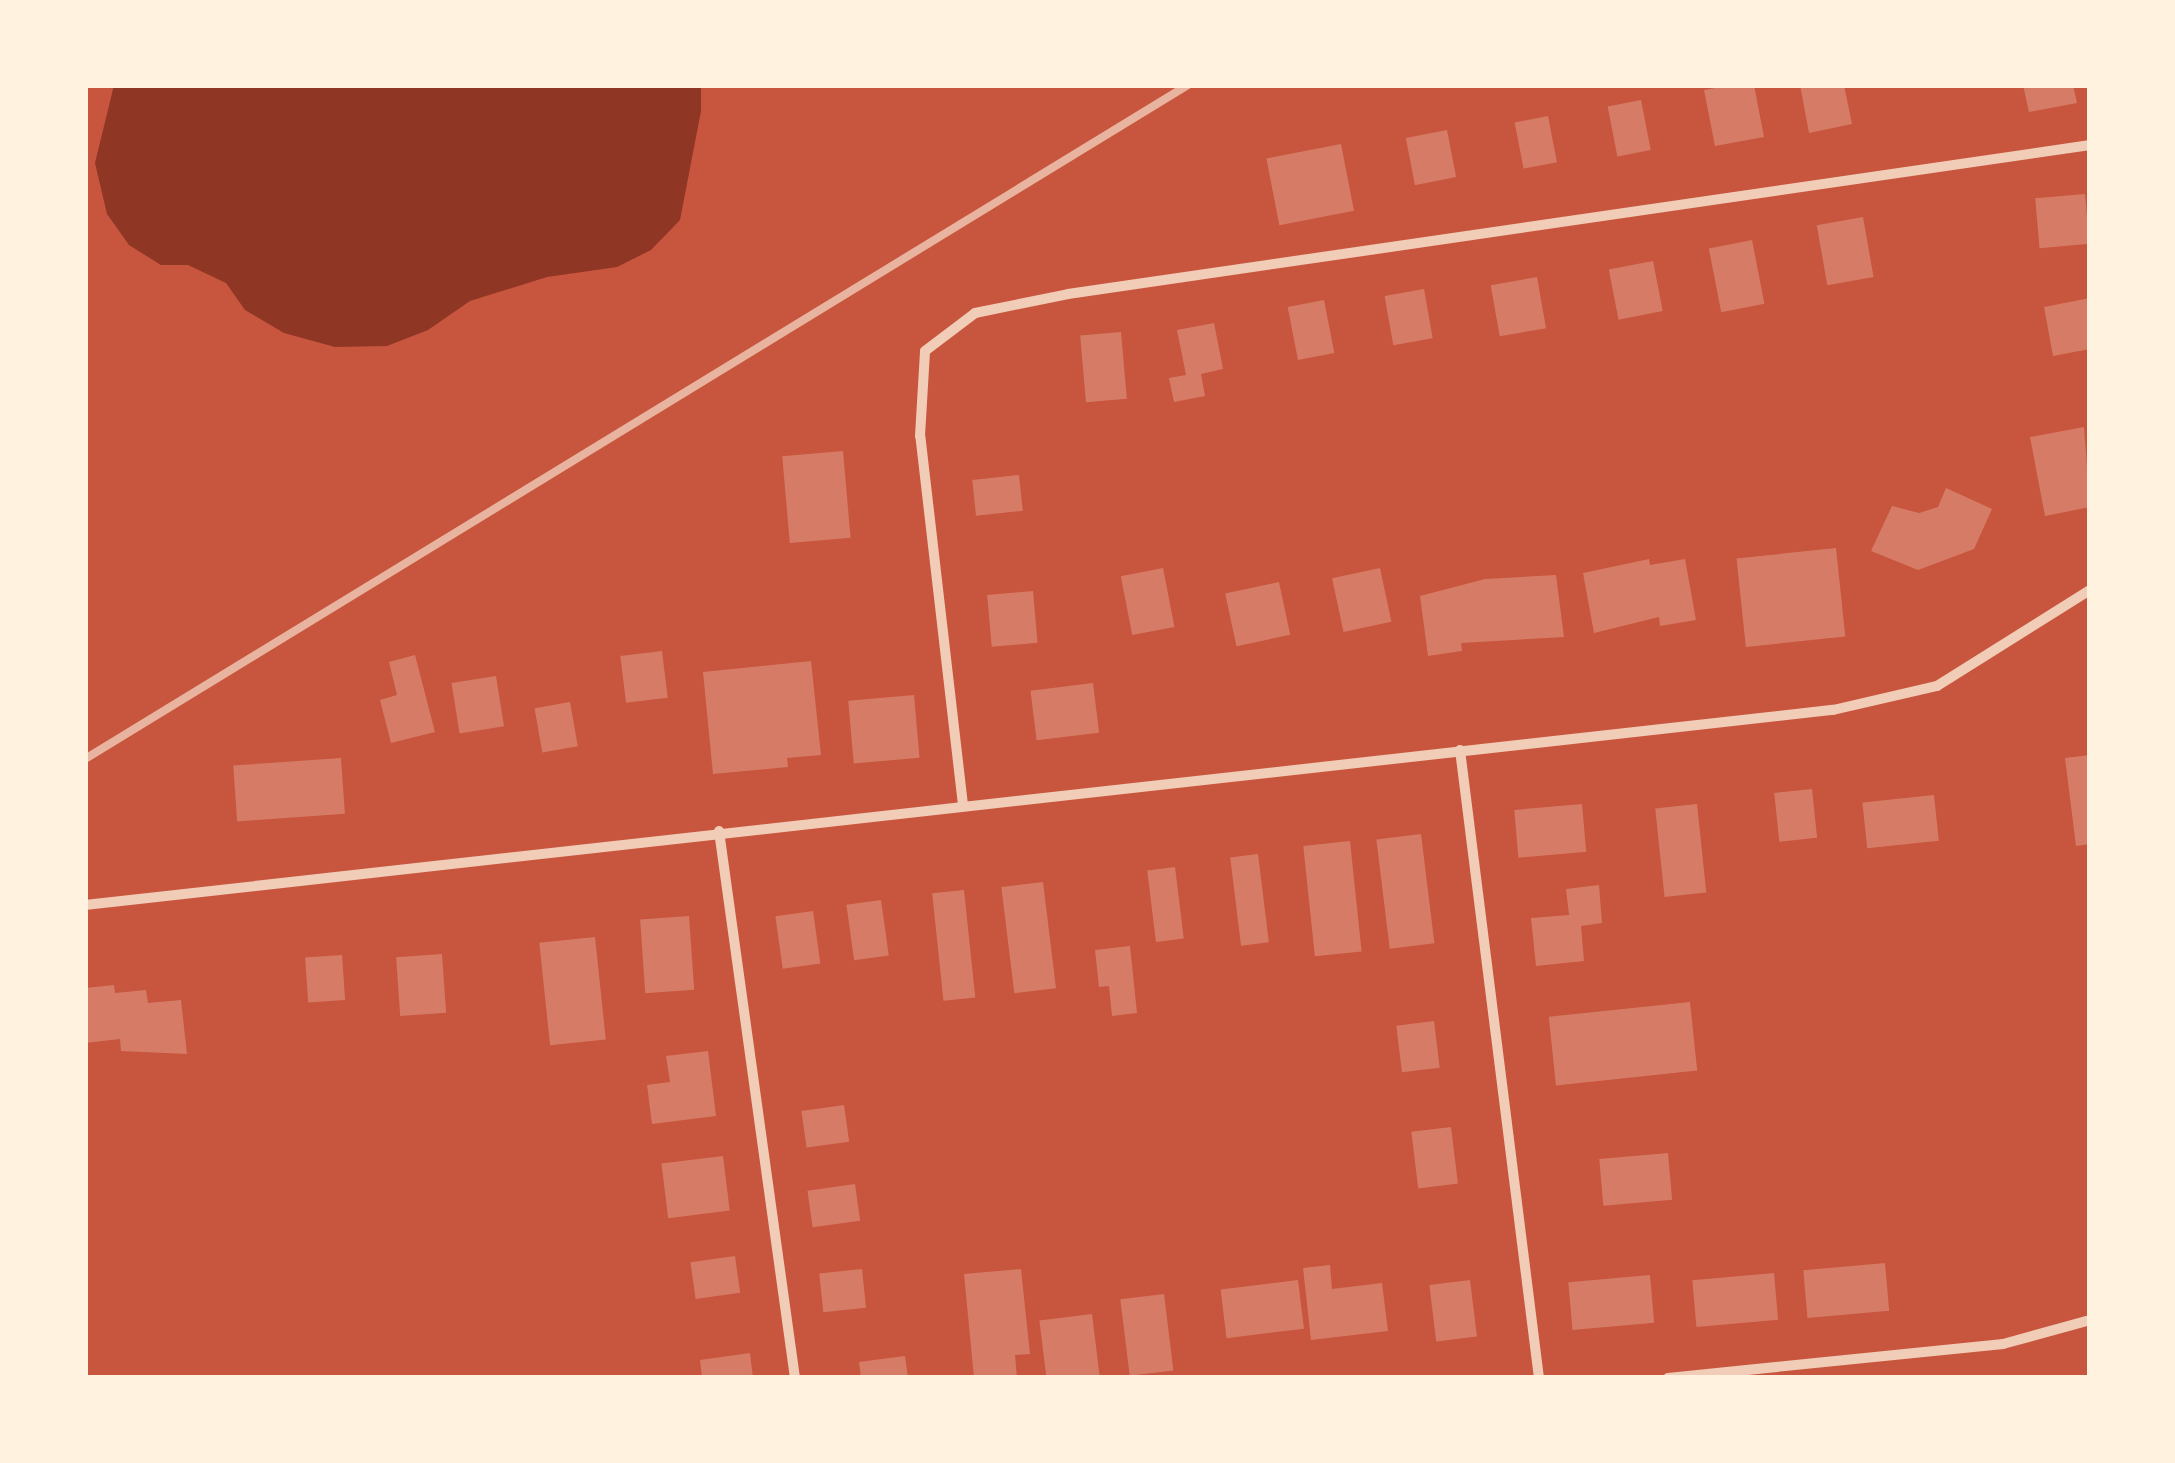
<!DOCTYPE html>
<html>
<head>
<meta charset="utf-8">
<style>
	body { margin:0 }
	#map { position:relative; width:2175px; height:1463px; overflow:hidden; background:#c8553d; font-family:"Work Sans",sans-serif }
	div>[style] { position:absolute }
	.water>* { inset:0; background:#8f3625 }
	.building>* { inset:0; background:#d67c66; transform-origin:0 0 }
	.minor>* { height:10px; margin:-5px; padding:0 5px; transform-origin:5px; border-radius:5px; background:#f1ccb7 }
	.rail>* { height:8px; margin:-4px; padding:0 4px; transform-origin:4px; border-radius:4px; background:#e9b49f }
	span { translate:-50% -50%; white-space:nowrap; text-align:center; line-height:1.15; -webkit-text-stroke:10px #fff3e0; paint-order:stroke }
	.frame { position:absolute; inset:0; border:88px solid #fff3e0; pointer-events:none }
</style>
</head>
<body>
<div id="map">
	<div class="water">
		<i style="clip-path:polygon(114px 85px,701px 85px,701px 111px,680px 220px,651px 250px,617px 267px,547px 277px,470px 301px,428px 330px,387px 346px,335px 347px,284px 333px,245px 310px,226px 283px,188px 265px,161px 265px,129px 245px,107px 214px,95px 163px)"></i>
	</div>
	<div class="building">
		<i style="clip-path:polygon(1731px 85px,1754px 85px,1764px 137px,1715px 146px,1704px 90px)"></i>
		<i style="clip-path:polygon(1800px 85px,1844px 85px,1852px 124px,1809px 133px)"></i>
		<i style="clip-path:polygon(2023px 85px,2073px 85px,2077px 103px,2029px 112px)"></i>
		<i style="left:1641px;top:100px;width:51px;height:34px;rotate:79deg"></i>
		<i style="left:1548px;top:116px;width:47px;height:34px;rotate:79deg"></i>
		<i style="left:1447px;top:130px;width:48px;height:42px;rotate:79deg"></i>
		<i style="left:1341px;top:144px;width:68px;height:76px;rotate:79deg"></i>
		<i style="left:2085px;top:194px;width:50px;height:50px;rotate:85deg"></i>
		<i style="left:1863px;top:217px;width:61px;height:47px;rotate:80deg"></i>
		<i style="left:1752px;top:240px;width:65px;height:44px;rotate:79deg"></i>
		<i style="left:1653px;top:261px;width:51px;height:45px;rotate:79deg"></i>
		<i style="left:1537px;top:277px;width:52px;height:47px;rotate:80deg"></i>
		<i style="left:1424px;top:289px;width:50px;height:40px;rotate:80deg"></i>
		<i style="clip-path:polygon(2090px 298px,2090px 349px,2053px 356px,2044px 307px)"></i>
		<i style="left:1324px;top:300px;width:54px;height:37px;rotate:79deg"></i>
		<i style="clip-path:polygon(1214px 323px,1223px 369px,1201px 374px,1205px 396px,1174px 402px,1169px 378px,1186px 375px,1177px 330px)"></i>
		<i style="left:1121px;top:332px;width:67px;height:41px;rotate:85deg"></i>
		<i style="clip-path:polygon(2084px 427px,2090px 507px,2045px 516px,2030px 437px)"></i>
		<i style="left:843px;top:451px;width:87px;height:61px;rotate:85deg"></i>
		<i style="left:1019px;top:475px;width:36px;height:47px;rotate:84deg"></i>
		<i style="clip-path:polygon(1946px 488px,1992px 509px,1974px 549px,1918px 570px,1871px 551px,1892px 506px,1919px 513px,1938px 507px)"></i>
		<i style="left:1836px;top:548px;width:89px;height:100px;rotate:84deg"></i>
		<i style="clip-path:polygon(1649px 559px,1650px 565px,1685px 559px,1696px 620px,1660px 626px,1659px 617px,1594px 633px,1583px 573px)"></i>
		<i style="left:1163px;top:568px;width:60px;height:43px;rotate:79deg"></i>
		<i style="left:1380px;top:568px;width:55px;height:49px;rotate:78deg"></i>
		<i style="clip-path:polygon(1556px 575px,1564px 637px,1461px 643px,1462px 651px,1428px 656px,1420px 596px,1485px 579px)"></i>
		<i style="left:1279px;top:582px;width:54px;height:55px;rotate:78deg"></i>
		<i style="left:1033px;top:591px;width:52px;height:46px;rotate:85deg"></i>
		<i style="left:662px;top:651px;width:47px;height:42px;rotate:83deg"></i>
		<i style="clip-path:polygon(415px 655px,435px 732px,391px 743px,380px 700px,397px 695px,389px 662px)"></i>
		<i style="clip-path:polygon(811px 661px,821px 755px,787px 758px,788px 767px,713px 774px,703px 672px)"></i>
		<i style="left:496px;top:676px;width:51px;height:45px;rotate:81deg"></i>
		<i style="left:1093px;top:683px;width:50px;height:63px;rotate:83deg"></i>
		<i style="left:914px;top:695px;width:63px;height:66px;rotate:85deg"></i>
		<i style="left:570px;top:702px;width:45px;height:36px;rotate:80deg"></i>
		<i style="clip-path:polygon(2090px 755px,2090px 844px,2076px 846px,2065px 758px)"></i>
		<i style="left:341px;top:758px;width:56px;height:108px;rotate:86deg"></i>
		<i style="left:1812px;top:789px;width:49px;height:38px;rotate:84deg"></i>
		<i style="left:1934px;top:795px;width:46px;height:72px;rotate:84deg"></i>
		<i style="left:1582px;top:804px;width:48px;height:68px;rotate:85deg"></i>
		<i style="left:1697px;top:804px;width:89px;height:42px;rotate:84deg"></i>
		<i style="left:1421px;top:834px;width:110px;height:45px;rotate:83deg"></i>
		<i style="left:1350px;top:841px;width:111px;height:47px;rotate:84deg"></i>
		<i style="left:1258px;top:854px;width:89px;height:28px;rotate:83deg"></i>
		<i style="left:1175px;top:867px;width:72px;height:28px;rotate:83deg"></i>
		<i style="left:1043px;top:882px;width:107px;height:42px;rotate:83deg"></i>
		<i style="clip-path:polygon(1599px 885px,1602px 923px,1581px 926px,1584px 961px,1536px 966px,1531px 918px,1569px 915px,1566px 889px)"></i>
		<i style="left:964px;top:890px;width:108px;height:32px;rotate:84deg"></i>
		<i style="left:881px;top:900px;width:56px;height:35px;rotate:82deg"></i>
		<i style="left:813px;top:911px;width:53px;height:38px;rotate:82deg"></i>
		<i style="left:689px;top:916px;width:74px;height:49px;rotate:86deg"></i>
		<i style="left:595px;top:937px;width:103px;height:56px;rotate:84deg"></i>
		<i style="clip-path:polygon(1130px 946px,1137px 1013px,1112px 1016px,1109px 986px,1099px 987px,1095px 950px)"></i>
		<i style="left:442px;top:954px;width:59px;height:46px;rotate:86deg"></i>
		<i style="left:342px;top:955px;width:45px;height:37px;rotate:86deg"></i>
		<i style="clip-path:polygon(114px 985px,115px 993px,146px 990px,148px 1003px,181px 1000px,187px 1054px,121px 1051px,120px 1039px,85px 1043px,85px 988px)"></i>
		<i style="left:1690px;top:1002px;width:69px;height:142px;rotate:84deg"></i>
		<i style="left:1434px;top:1021px;width:47px;height:38px;rotate:83deg"></i>
		<i style="clip-path:polygon(708px 1051px,716px 1116px,652px 1124px,647px 1085px,670px 1082px,666px 1056px)"></i>
		<i style="left:844px;top:1105px;width:37px;height:43px;rotate:82deg"></i>
		<i style="left:1451px;top:1127px;width:57px;height:40px;rotate:83deg"></i>
		<i style="left:1668px;top:1153px;width:47px;height:69px;rotate:85deg"></i>
		<i style="left:723px;top:1156px;width:55px;height:62px;rotate:83deg"></i>
		<i style="left:855px;top:1184px;width:37px;height:48px;rotate:82deg"></i>
		<i style="left:735px;top:1256px;width:37px;height:45px;rotate:82deg"></i>
		<i style="left:1885px;top:1263px;width:48px;height:82px;rotate:85deg"></i>
		<i style="clip-path:polygon(1330px 1265px,1332px 1289px,1382px 1283px,1388px 1331px,1311px 1340px,1303px 1268px)"></i>
		<i style="left:862px;top:1269px;width:39px;height:43px;rotate:84deg"></i>
		<i style="clip-path:polygon(1021px 1269px,1030px 1354px,1015px 1355px,1017px 1378px,974px 1378px,964px 1274px)"></i>
		<i style="left:1774px;top:1273px;width:47px;height:82px;rotate:85deg"></i>
		<i style="left:1650px;top:1275px;width:48px;height:82px;rotate:85deg"></i>
		<i style="left:1298px;top:1280px;width:49px;height:78px;rotate:83deg"></i>
		<i style="left:1470px;top:1280px;width:57px;height:41px;rotate:83deg"></i>
		<i style="left:1164px;top:1294px;width:77px;height:44px;rotate:83deg"></i>
		<i style="left:1092px;top:1314px;width:64px;height:53px;rotate:83deg"></i>
		<i style="clip-path:polygon(750px 1353px,753px 1378px,702px 1378px,700px 1360px)"></i>
		<i style="clip-path:polygon(905px 1356px,908px 1378px,861px 1378px,859px 1362px)"></i>
	</div>
	<div class="minor">
		<i style="left:1460px;top:750px;width:633px;rotate:82.83deg"></i>
		<i style="left:963px;top:805px;width:371px;rotate:-96.6deg"></i>
		<i style="left:920px;top:436px;width:85px;rotate:-86.6deg"></i>
		<i style="left:925px;top:351px;width:63px;rotate:-37.2deg"></i>
		<i style="left:975px;top:313px;width:95px;rotate:-11.5deg"></i>
		<i style="left:1068px;top:294px;width:1033px;rotate:-8.29deg"></i>
		<i style="left:719px;top:831px;width:552px;rotate:82.09deg"></i>
		<i style="left:85px;top:905px;width:1759px;rotate:-6.37deg"></i>
		<i style="left:1833px;top:710px;width:107px;rotate:-13deg"></i>
		<i style="left:1937px;top:686px;width:181px;rotate:-32.1deg"></i>
		<i style="left:1668px;top:1378px;width:337px;rotate:-5.8deg"></i>
		<i style="left:2003px;top:1344px;width:90px;rotate:-15.4deg"></i>
	</div>
	<div class="rail">
		<i style="left:85px;top:759px;width:1293px;rotate:-31.43deg"></i>
	</div>
	<div class="frame"></div>
</div>
</body>
</html>
